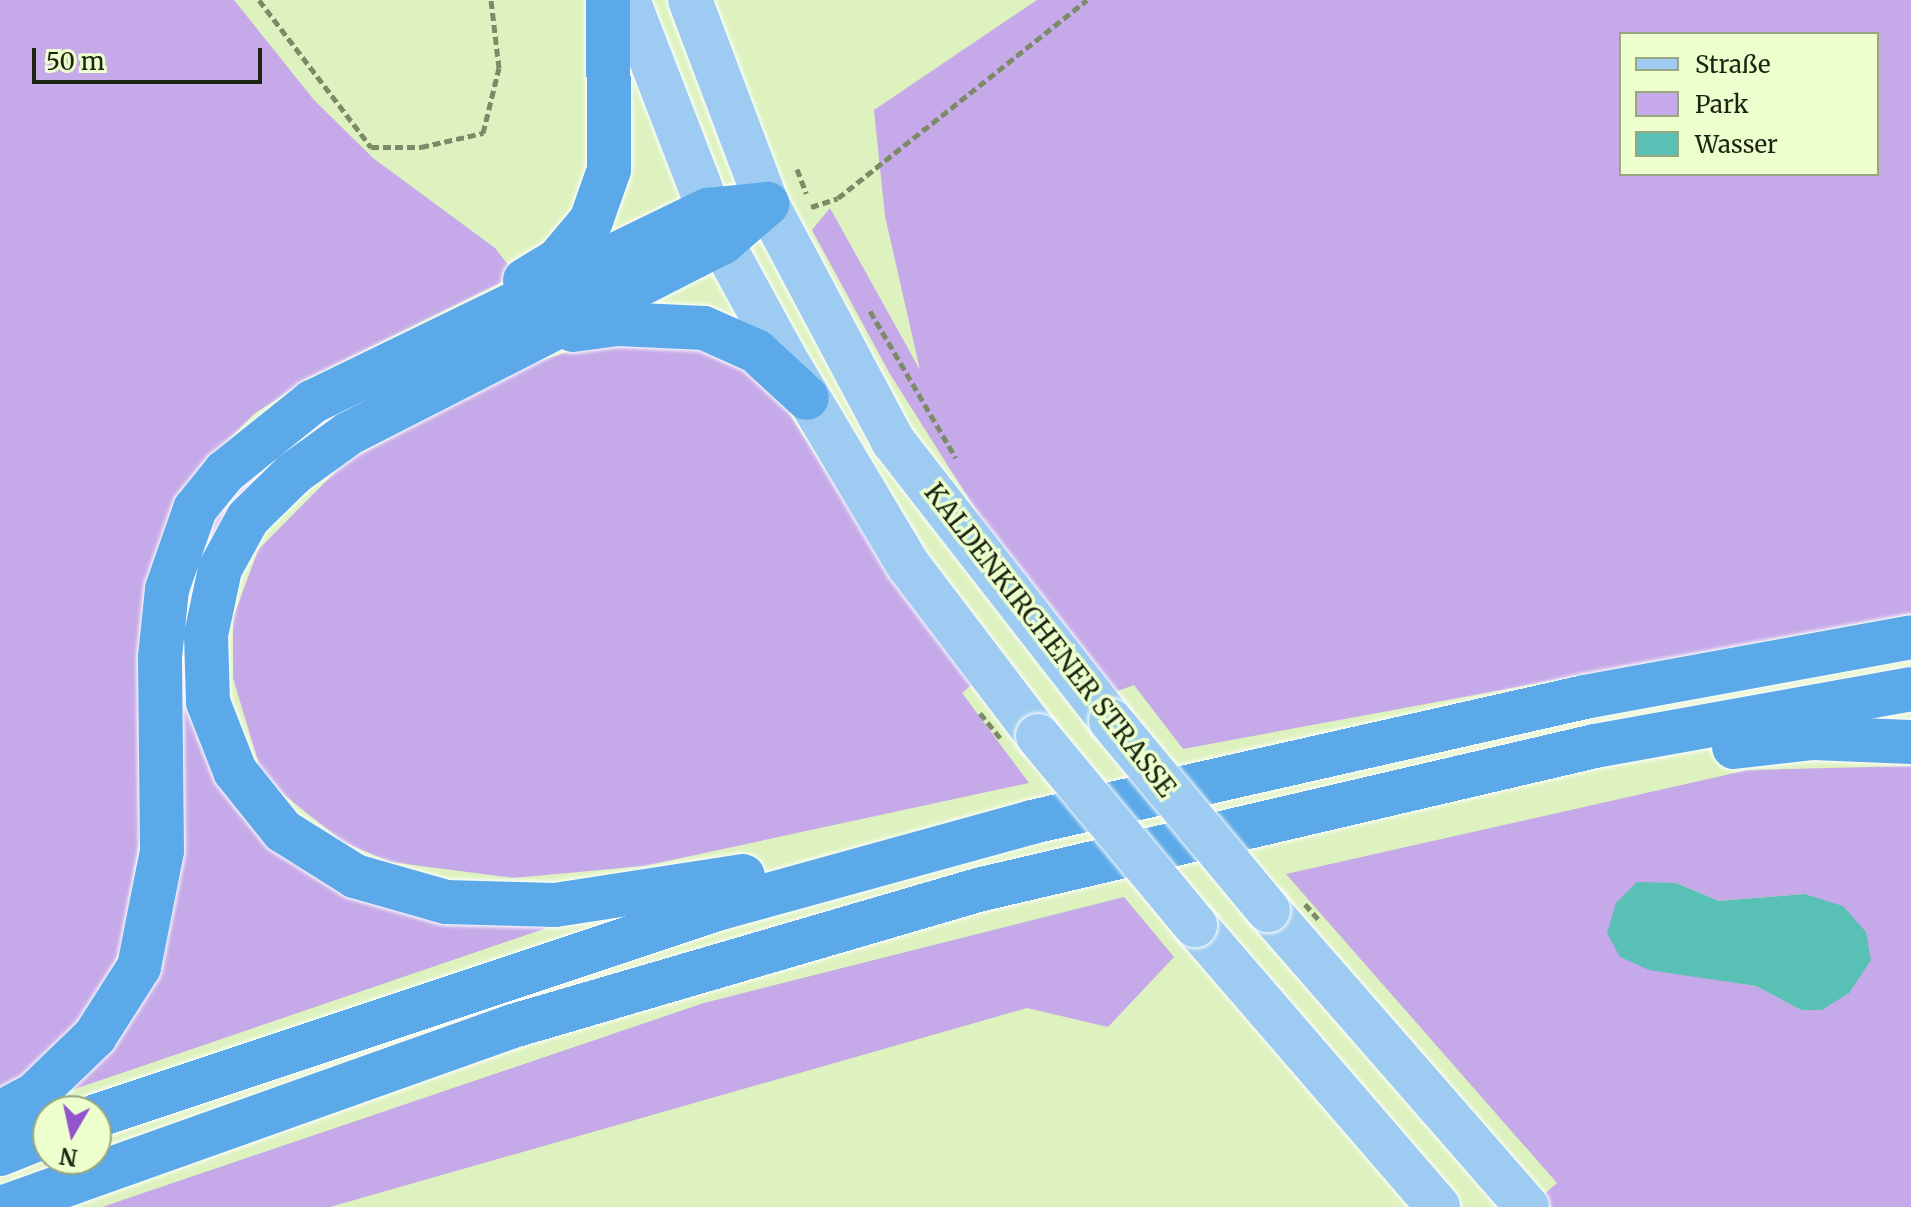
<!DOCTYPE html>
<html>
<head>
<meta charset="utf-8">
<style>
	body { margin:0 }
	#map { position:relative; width:1911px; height:1207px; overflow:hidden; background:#def2c0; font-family:Merriweather,serif }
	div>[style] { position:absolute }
	.green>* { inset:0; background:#c5a9e8 }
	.water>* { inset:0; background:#58c0b4 }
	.path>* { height:5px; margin-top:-2.5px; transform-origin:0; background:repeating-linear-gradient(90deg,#7c8a67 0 8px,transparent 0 12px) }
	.roads { filter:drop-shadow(0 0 2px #fff) drop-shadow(0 0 2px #fff) }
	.major>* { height:44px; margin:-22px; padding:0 22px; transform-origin:22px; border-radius:22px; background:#9dcbf1 }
	.highway>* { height:44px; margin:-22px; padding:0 22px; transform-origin:22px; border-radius:22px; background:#5ba9e8 }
	.path-bridge>* { height:5px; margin-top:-2.5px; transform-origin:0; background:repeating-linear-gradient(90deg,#7c8a67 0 8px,transparent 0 12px) }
	.bridges { filter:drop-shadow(0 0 2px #fff) drop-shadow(0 0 2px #fff) }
	.major-bridge>* { height:44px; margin:-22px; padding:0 22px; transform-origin:22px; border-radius:22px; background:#9dcbf1 }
	span { translate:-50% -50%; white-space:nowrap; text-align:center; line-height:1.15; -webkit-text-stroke:7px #ecffcd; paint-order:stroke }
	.street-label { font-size:26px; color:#1c2310 }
	.legend { position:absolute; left:1619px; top:32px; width:260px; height:144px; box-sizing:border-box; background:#ecffcd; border:2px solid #99a781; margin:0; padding:10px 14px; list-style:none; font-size:24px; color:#1c2310 }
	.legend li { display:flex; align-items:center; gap:16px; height:40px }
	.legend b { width:40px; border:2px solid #99a781 }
	.north { position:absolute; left:32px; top:1095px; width:80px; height:80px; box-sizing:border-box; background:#ecffcd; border:2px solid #99a781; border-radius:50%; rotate:189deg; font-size:22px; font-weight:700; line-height:32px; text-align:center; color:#1c2310 }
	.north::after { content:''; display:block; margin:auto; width:28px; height:36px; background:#9255cc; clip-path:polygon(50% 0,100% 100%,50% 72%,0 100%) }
	.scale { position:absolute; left:32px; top:48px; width:230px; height:36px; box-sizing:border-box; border:4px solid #1c2310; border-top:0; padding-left:10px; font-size:24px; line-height:28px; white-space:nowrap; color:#1c2310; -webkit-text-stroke:6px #ecffcd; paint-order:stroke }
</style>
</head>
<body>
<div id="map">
	<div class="green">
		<i style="clip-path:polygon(0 0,234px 0,314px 100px,373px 158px,495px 248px,516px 275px,311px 377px,254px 414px,203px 466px,122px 947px,94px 1006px,49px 1059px,0 1096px)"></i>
		<i style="clip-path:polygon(evenodd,1037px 0,1911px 0,1911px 614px,1183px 749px,1134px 685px,1115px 692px,986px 526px,890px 374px,812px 230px,830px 208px,920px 370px,885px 216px,874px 110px,1037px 0,1621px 34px,1877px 34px,1877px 174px,1621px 174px,1621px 34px)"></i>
		<i style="clip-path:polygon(549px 302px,300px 452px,193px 644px,275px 839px,573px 919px,69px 1091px,112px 1045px,179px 625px,207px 525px,286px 437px)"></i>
		<i style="clip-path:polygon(622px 336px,726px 352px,786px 408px,864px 532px,974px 683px,962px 693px,1029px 783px,644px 866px,513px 878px,390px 862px,343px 842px,283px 794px,260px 768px,233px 678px,233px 618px,258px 550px,345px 462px,528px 364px)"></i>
		<i style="clip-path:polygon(evenodd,1911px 766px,1911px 1207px,1551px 1207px,1542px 1196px,1557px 1183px,1286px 874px,1748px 770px,1911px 766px,1676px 883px,1719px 901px,1804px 894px,1801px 1010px,1756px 986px,1649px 969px,1620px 957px,1676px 883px)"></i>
		<i style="clip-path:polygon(1124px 897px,1174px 957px,1108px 1027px,1027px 1008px,330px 1207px,102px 1207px,704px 1003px)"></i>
	</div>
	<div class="water">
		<i style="clip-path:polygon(1637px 882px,1676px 883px,1719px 901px,1804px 894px,1843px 906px,1866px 932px,1871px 960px,1849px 993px,1822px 1010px,1801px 1010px,1756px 986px,1649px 970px,1620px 957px,1607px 933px,1616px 903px)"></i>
	</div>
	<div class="path">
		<i style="left:259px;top:0;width:185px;rotate:52.7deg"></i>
		<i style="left:371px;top:147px;width:50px"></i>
		<i style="left:421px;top:147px;width:64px;rotate:-12.7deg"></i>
		<i style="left:483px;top:133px;width:67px;rotate:-76.2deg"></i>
		<i style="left:499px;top:68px;width:68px;rotate:-96.7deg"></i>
		<i style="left:797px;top:169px;width:26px;rotate:69deg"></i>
		<i style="left:811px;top:207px;width:28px;rotate:-18deg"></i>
		<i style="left:838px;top:198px;width:318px;rotate:-38.5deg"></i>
		<i style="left:870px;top:311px;width:170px;rotate:59.7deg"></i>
	</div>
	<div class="roads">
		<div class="major">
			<i style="left:628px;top:0;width:261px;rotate:68.9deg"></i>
			<i style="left:722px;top:243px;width:128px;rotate:61.4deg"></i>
			<i style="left:783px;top:355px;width:246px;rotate:59.2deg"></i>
			<i style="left:909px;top:566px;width:213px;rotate:52.8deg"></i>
			<i style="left:690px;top:0;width:218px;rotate:69.3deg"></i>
			<i style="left:767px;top:204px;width:268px;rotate:62deg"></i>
			<i style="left:893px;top:441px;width:355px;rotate:52.1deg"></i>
			<i style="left:1268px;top:910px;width:394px;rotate:48.9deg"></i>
			<i style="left:1195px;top:925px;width:372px;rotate:49.2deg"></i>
		</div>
		<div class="highway">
			<i style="left:525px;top:280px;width:39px;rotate:-31deg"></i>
			<i style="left:558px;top:260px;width:51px;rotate:-49.8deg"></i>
			<i style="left:591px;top:221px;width:54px;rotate:-70.6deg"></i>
			<i style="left:609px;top:170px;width:170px;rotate:-90.3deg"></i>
			<i style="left:573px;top:330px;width:45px;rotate:-7.6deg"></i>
			<i style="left:618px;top:324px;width:86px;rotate:2.7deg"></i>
			<i style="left:704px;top:328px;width:57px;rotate:23.9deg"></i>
			<i style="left:756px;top:351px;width:69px;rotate:42.7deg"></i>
			<i style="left:1734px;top:747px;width:80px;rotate:-6.5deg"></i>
			<i style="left:1813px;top:738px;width:98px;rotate:2.3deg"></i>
			<i style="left:743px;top:876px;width:190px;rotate:171.2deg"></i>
			<i style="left:555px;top:905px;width:109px;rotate:-178.4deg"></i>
			<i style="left:446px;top:902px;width:95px;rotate:-164.1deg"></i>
			<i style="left:355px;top:876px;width:85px;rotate:-148deg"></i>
			<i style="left:283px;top:831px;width:77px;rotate:-128.7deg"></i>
			<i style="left:235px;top:771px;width:74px;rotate:-111.4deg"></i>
			<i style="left:208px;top:702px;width:67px;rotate:-91.7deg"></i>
			<i style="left:206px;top:635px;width:67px;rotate:-78deg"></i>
			<i style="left:220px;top:569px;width:58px;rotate:-61.2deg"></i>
			<i style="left:248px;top:518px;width:64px;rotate:-44.4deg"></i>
			<i style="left:294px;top:473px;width:67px;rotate:-35.8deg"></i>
			<i style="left:348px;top:434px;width:420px;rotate:-27.1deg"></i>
			<i style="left:722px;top:243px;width:60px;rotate:-40.9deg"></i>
			<i style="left:0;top:1113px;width:38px;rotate:-28deg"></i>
			<i style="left:34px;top:1095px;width:85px;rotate:-44deg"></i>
			<i style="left:95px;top:1036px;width:82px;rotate:-57.5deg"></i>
			<i style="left:139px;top:967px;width:118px;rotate:-78.8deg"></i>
			<i style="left:162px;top:851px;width:194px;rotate:-90.6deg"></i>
			<i style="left:160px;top:657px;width:68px;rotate:-84.1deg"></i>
			<i style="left:167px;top:589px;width:85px;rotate:-70.7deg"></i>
			<i style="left:195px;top:509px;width:48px;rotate:-51deg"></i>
			<i style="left:225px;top:472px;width:112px;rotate:-38.8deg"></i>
			<i style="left:312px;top:402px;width:440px;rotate:-25.9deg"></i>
			<i style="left:708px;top:210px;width:59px;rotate:-5.8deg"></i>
			<i style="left:96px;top:1116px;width:655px;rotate:-18.43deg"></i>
			<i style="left:717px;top:909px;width:327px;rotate:-15.4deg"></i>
			<i style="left:1032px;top:822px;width:567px;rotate:-12.74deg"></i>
			<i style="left:1585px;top:697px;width:331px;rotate:-10.4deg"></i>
			<i style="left:0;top:1154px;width:52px;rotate:-21.6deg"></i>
			<i style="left:4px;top:1207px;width:540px;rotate:-19.58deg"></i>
			<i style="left:513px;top:1026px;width:489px;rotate:-16.3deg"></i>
			<i style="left:982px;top:889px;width:629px;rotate:-13.13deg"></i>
			<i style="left:1595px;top:746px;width:321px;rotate:-10.2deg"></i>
		</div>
	</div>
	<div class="path-bridge">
		<i style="left:980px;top:713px;width:36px;rotate:51deg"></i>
		<i style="left:1305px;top:904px;width:23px;rotate:49deg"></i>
	</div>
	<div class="bridges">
		<div class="major-bridge">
			<i style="left:1111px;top:721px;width:246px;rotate:50.3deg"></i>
			<i style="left:1038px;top:736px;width:246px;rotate:50.3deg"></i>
		</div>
	</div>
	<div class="street-label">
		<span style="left:1050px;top:640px;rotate:52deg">KALDENKIRCHENER STRASSE</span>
	</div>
	<ul class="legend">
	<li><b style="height:10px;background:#9dcbf1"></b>Straße</li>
	<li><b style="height:22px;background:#c5a9e8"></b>Park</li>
	<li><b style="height:22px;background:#58c0b4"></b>Wasser</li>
	</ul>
	<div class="north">N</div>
	<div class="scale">50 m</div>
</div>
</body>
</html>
